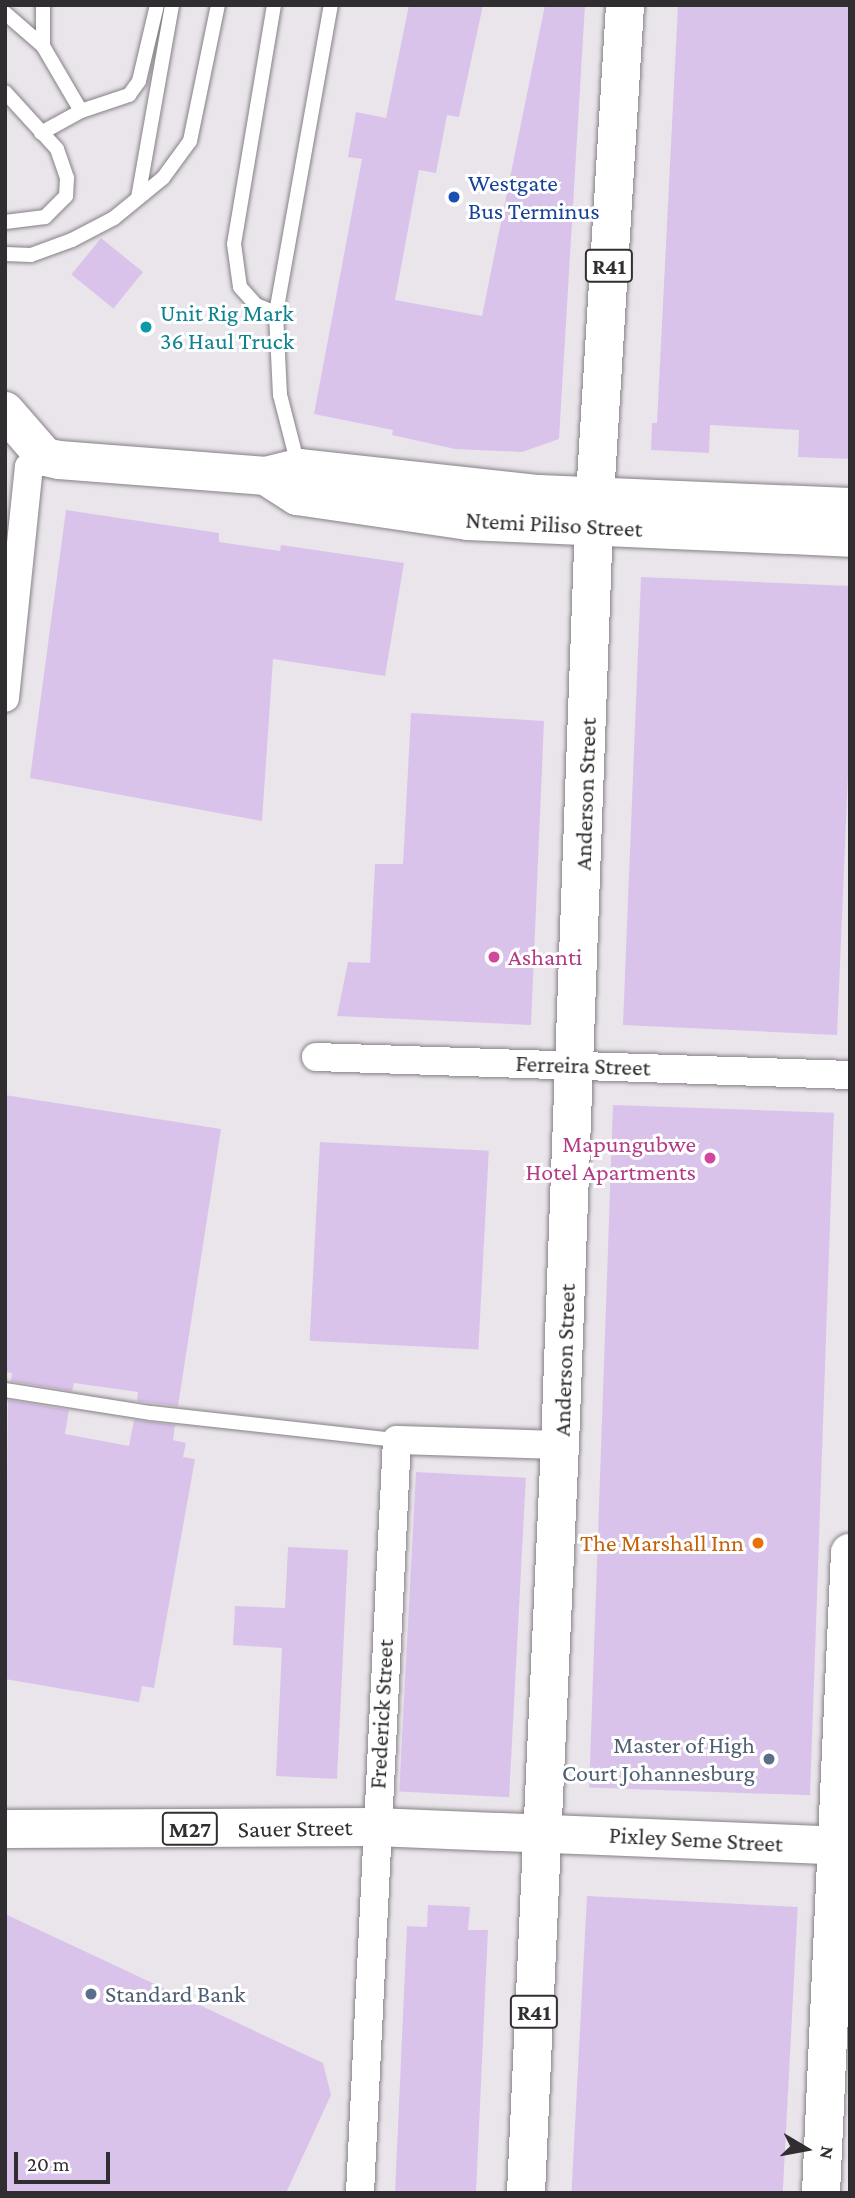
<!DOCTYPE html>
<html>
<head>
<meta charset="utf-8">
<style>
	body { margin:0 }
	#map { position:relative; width:855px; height:2198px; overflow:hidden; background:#eae5eb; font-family:"Crimson Pro",serif }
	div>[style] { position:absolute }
	.building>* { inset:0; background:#dac3eb; transform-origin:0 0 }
	.roads { filter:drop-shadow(0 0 2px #868187) drop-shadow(0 0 2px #868187) }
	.lane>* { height:14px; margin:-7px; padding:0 7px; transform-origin:7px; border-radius:7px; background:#fff }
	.street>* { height:28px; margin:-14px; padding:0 14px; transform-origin:14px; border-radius:14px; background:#fff }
	.secondary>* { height:38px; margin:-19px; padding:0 19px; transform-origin:19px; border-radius:19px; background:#fff }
	.primary>* { height:38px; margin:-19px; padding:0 19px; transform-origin:19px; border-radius:19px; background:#fff }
	.dots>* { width:19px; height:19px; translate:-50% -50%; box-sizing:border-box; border:4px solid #fff; border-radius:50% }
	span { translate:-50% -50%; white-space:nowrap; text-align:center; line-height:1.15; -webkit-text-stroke:6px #fff; paint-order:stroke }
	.shield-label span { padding:2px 5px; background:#fff; border:2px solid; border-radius:5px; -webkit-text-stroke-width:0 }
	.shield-label { font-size:23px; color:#302e30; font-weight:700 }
	.transit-label { font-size:24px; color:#164399 }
	.left { translate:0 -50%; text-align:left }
	.culture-label { font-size:24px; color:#0d838f }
	.street-label { font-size:24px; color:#302e30 }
	.hotel-label { font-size:24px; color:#b23c85 }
	.right { translate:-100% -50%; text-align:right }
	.food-label { font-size:24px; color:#c56008 }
	.service-label { font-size:24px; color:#4e5e75 }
	.frame { position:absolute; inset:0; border:7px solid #302e30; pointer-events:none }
	.north { position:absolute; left:771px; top:2114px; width:70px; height:70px; -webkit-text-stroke:5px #fff; paint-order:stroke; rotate:100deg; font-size:19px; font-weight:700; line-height:28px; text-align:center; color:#302e30 }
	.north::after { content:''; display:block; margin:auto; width:24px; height:32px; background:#302e30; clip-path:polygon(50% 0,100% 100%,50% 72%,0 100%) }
	.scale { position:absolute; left:14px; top:2152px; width:96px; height:32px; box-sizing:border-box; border:4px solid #302e30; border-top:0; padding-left:9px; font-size:21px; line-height:24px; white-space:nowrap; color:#302e30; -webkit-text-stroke:5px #fff; paint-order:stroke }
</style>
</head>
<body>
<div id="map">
	<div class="building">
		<i style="clip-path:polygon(409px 5px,483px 5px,459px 117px,447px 115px,436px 173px,419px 170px,395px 300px,482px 316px,545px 5px,585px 5px,559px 439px,522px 452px,455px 449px,392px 435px,393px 430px,314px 414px,362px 159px,348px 157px,356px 112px,386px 118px)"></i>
		<i style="clip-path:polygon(678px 5px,850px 5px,850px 459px,798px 457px,799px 430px,710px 425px,709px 453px,651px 450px,652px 423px,657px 423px)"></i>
		<i style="left:101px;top:238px;width:54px;height:47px;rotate:39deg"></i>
		<i style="clip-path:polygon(66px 510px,219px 533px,219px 542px,280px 551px,281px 545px,404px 563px,385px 676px,273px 659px,262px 821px,30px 778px)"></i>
		<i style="clip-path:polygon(641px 577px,850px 586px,850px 727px,837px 1035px,623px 1025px)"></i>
		<i style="clip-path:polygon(411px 713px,544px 721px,531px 1025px,337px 1016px,348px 962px,370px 963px,375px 864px,403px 864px)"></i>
		<i style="clip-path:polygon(5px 1095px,221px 1129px,178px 1406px,137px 1401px,138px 1392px,74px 1383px,72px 1391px,11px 1381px,12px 1373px,5px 1372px)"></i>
		<i style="left:613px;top:1105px;width:221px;height:683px;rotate:2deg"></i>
		<i style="left:320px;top:1142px;width:169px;height:199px;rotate:3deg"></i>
		<i style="clip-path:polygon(8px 1400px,69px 1410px,65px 1434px,129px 1446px,134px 1420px,175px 1425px,173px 1440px,186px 1443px,183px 1457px,195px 1459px,154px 1688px,142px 1686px,139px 1702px,5px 1679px)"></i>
		<i style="left:416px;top:1472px;width:110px;height:320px;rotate:3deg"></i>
		<i style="clip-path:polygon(288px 1547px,348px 1550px,337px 1779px,276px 1776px,282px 1648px,233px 1645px,235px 1606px,285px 1608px)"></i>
		<i style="left:587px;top:1896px;width:211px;height:297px;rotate:3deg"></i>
		<i style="clip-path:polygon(428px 1905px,470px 1907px,468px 1930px,488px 1930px,476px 2193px,395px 2193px,407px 1926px,427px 1927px)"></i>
		<i style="clip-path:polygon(5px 1914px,323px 2063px,331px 2095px,286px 2193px,5px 2193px)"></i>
	</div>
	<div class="roads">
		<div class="lane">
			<i style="left:43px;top:5px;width:41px;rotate:90deg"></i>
			<i style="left:43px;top:46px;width:75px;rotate:59.7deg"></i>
			<i style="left:274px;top:5px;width:242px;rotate:99.5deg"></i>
			<i style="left:234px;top:244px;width:43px;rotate:82.1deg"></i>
			<i style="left:240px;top:287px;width:24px;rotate:48deg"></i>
			<i style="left:256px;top:305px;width:22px;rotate:22deg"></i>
			<i style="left:5px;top:13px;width:50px;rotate:41deg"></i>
			<i style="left:5px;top:92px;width:77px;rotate:47.6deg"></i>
			<i style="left:57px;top:149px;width:31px;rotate:71deg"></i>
			<i style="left:67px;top:178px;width:18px;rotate:93deg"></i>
			<i style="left:66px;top:196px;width:30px;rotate:135deg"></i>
			<i style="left:45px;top:217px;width:40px;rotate:172.9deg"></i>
			<i style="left:41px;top:133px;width:46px;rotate:-28.8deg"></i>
			<i style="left:81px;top:111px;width:51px;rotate:-18.4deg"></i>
			<i style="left:129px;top:95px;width:17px;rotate:-54deg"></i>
			<i style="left:139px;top:81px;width:78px;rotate:-76.7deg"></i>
			<i style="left:138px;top:198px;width:196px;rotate:-80deg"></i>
			<i style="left:5px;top:254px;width:26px;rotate:2deg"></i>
			<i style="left:31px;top:255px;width:44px;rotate:-20.1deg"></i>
			<i style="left:72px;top:240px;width:47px;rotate:-27.6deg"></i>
			<i style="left:114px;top:218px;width:63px;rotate:-39.2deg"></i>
			<i style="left:163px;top:178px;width:46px;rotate:-53.9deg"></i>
			<i style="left:190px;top:141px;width:139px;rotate:-78.4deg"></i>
			<i style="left:298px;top:465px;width:72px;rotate:-104.4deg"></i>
			<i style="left:280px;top:395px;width:82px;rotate:-92.8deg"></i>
			<i style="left:276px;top:313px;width:313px;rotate:-79.9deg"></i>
			<i style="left:5px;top:1390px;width:148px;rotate:9deg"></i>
			<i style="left:151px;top:1413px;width:247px;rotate:6.3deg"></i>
		</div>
		<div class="street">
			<i style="left:5px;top:698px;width:232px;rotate:-84.1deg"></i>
			<i style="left:29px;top:467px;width:19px;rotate:-32deg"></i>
			<i style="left:316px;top:1057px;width:534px;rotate:1.93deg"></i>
			<i style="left:360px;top:2193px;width:754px;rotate:-87.19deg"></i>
			<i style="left:397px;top:1440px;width:163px;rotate:1.8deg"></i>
		</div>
		<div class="secondary">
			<i style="left:5px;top:411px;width:61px;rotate:49deg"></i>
			<i style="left:45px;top:457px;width:14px;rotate:12deg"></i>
			<i style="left:59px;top:460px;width:208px;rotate:4.4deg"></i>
			<i style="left:266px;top:476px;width:34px;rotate:-14deg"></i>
			<i style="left:299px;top:468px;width:241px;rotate:6.2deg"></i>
			<i style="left:539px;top:494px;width:311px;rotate:2.4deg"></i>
			<i style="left:266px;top:476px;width:37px;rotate:33deg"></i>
			<i style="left:297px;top:496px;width:173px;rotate:8.3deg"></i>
			<i style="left:468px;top:521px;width:382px;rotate:2.5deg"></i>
		</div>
		<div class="primary">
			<i style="left:5px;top:1829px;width:370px;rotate:-0.3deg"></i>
			<i style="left:375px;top:1827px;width:464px;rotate:2.3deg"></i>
			<i style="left:526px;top:2193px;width:749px;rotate:-87.4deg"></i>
			<i style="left:560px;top:1445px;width:950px;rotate:-87.89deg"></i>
			<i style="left:595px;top:496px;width:492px;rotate:-86.5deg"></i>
			<i style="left:821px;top:2193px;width:641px;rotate:-87.41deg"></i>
		</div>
	</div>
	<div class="dots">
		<i style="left:454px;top:197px;background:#1a4fb4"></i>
		<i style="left:146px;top:327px;background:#0f9aa8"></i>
		<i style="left:494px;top:957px;background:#d1479c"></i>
		<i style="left:710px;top:1158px;background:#d1479c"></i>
		<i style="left:758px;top:1543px;background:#e8710a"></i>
		<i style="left:769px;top:1759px;background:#5c6f8a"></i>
		<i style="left:91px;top:1994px;background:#5c6f8a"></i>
	</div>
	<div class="shield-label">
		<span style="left:609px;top:266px">R41</span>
		<span style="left:190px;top:1829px">M27</span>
		<span style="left:534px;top:2012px">R41</span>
	</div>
	<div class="transit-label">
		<span class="left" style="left:468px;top:197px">Westgate<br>Bus Terminus</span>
	</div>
	<div class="culture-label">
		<span class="left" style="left:160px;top:327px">Unit Rig Mark<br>36 Haul Truck</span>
	</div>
	<div class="street-label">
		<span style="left:554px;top:524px;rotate:3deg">Ntemi Piliso Street</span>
		<span style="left:585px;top:794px;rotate:-88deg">Anderson Street</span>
		<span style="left:583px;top:1065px;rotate:2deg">Ferreira Street</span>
		<span style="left:564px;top:1360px;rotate:-88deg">Anderson Street</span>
		<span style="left:381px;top:1714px;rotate:-87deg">Frederick Street</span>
		<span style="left:295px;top:1828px;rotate:-1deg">Sauer Street</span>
		<span style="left:696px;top:1839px;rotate:3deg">Pixley Seme Street</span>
	</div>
	<div class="hotel-label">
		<span class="left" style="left:508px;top:957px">Ashanti</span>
		<span class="right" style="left:696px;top:1158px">Mapungubwe<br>Hotel Apartments</span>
	</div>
	<div class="food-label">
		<span class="right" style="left:744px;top:1543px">The Marshall Inn</span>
	</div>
	<div class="service-label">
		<span class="right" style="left:755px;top:1759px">Master of High<br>Court Johannesburg</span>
		<span class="left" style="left:105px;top:1994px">Standard Bank</span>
	</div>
	<div class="frame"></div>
	<div class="north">N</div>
	<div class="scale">20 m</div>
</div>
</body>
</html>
